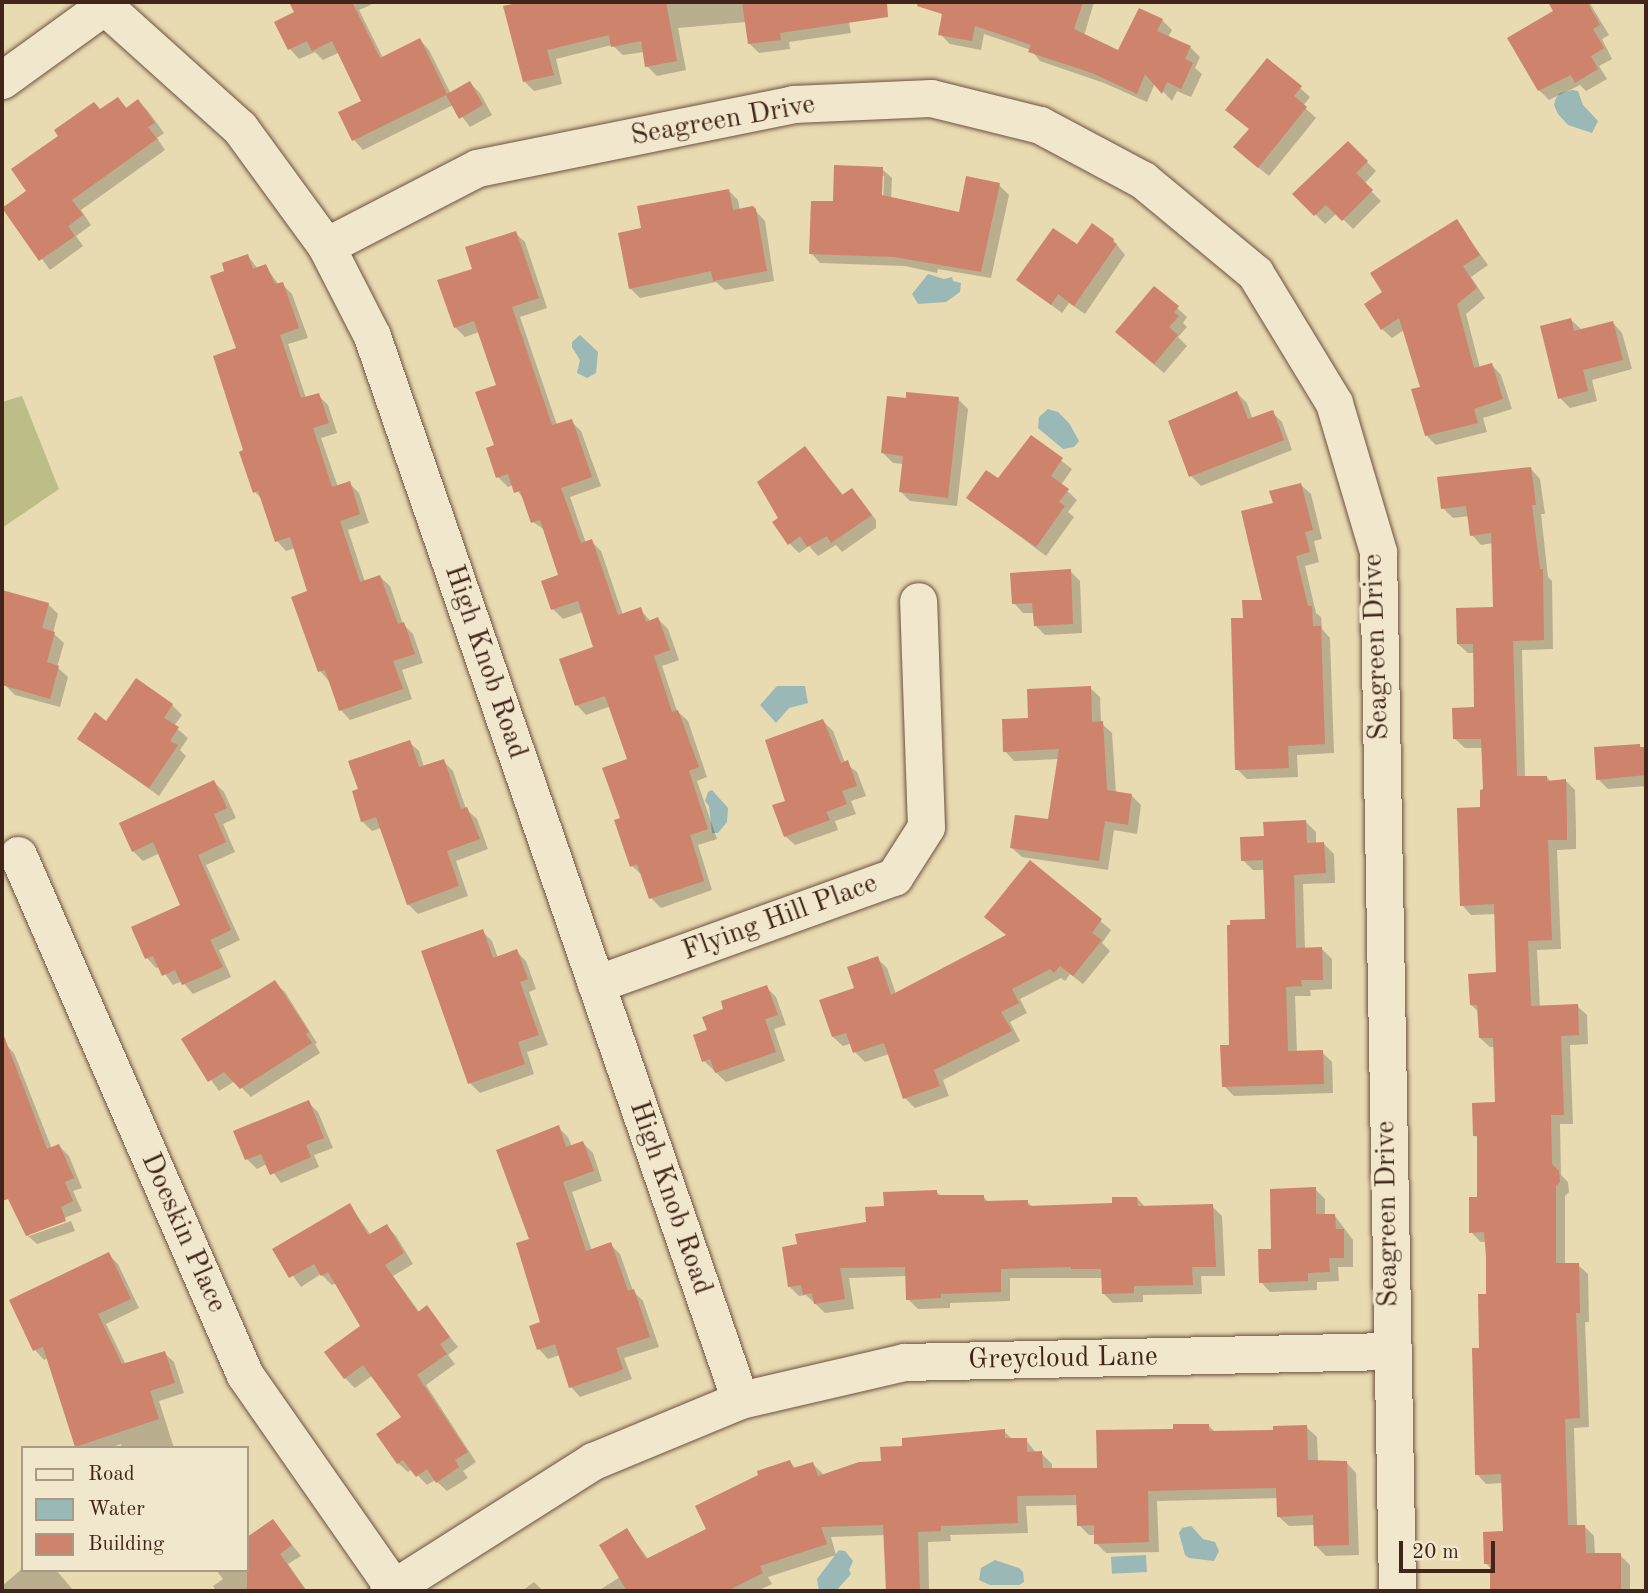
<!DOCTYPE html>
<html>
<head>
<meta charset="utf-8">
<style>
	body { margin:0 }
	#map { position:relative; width:1648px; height:1593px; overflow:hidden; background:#e8dab1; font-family:"Old Standard TT",serif }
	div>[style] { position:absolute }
	.green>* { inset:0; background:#bdbd87 }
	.water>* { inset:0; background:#9ab8b5; transform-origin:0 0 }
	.shadow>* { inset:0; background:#0003 }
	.building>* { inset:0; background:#cd836c }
	.roads { filter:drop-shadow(0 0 2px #6c5240) drop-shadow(0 0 2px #6c5240) }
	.minor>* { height:37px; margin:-18.5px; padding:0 18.5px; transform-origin:18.5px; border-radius:18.5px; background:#f0e7cc }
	span { translate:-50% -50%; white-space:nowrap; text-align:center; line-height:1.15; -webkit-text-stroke:7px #f0e7cc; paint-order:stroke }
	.street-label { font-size:28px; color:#42251a }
	.frame { position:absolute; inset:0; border:4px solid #42251a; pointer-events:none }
	.legend { position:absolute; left:21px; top:1446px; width:228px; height:126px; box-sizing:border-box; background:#f0e7cc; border:2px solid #aa9985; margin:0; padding:9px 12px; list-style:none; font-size:21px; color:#42251a }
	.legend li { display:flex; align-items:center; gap:14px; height:35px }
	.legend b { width:35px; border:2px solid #aa9985 }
	.scale { position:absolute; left:1399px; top:1541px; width:96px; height:32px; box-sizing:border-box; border:4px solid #42251a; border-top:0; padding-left:9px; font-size:21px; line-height:24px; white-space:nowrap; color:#42251a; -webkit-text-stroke:5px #f0e7cc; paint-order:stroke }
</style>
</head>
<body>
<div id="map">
	<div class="green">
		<i style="clip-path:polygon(22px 396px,59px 489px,2px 528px,2px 402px)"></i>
	</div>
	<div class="water">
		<i style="clip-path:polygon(1572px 90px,1578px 91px,1583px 105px,1598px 121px,1592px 133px,1568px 125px,1558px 114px,1554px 105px,1556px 98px,1560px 93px)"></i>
		<i style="clip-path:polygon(928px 274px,944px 279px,952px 277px,953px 281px,961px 283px,960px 292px,946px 302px,918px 304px,912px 294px)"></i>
		<i style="clip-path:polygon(580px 335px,598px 352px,596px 373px,587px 378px,577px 373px,580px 360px,572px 347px,572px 342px)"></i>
		<i style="clip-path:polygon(1048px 409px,1058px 412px,1069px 423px,1079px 441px,1074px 447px,1063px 449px,1038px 428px,1039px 417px)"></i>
		<i style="clip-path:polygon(777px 686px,805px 686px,808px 703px,789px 708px,776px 723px,760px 705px)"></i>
		<i style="clip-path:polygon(712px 790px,728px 808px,727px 822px,718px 833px,712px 833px,709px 806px,705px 801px,708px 792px)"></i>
		<i style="clip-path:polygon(1191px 1526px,1203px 1539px,1215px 1542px,1219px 1551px,1214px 1561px,1189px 1558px,1185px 1555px,1179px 1533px,1182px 1528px)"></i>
		<i style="clip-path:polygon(839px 1550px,845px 1551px,853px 1561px,849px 1570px,851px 1574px,836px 1591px,819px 1591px,817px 1579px)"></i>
		<i style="left:1146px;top:1555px;width:17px;height:35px;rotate:87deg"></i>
		<i style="clip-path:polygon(995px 1560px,1019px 1568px,1023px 1572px,1024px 1582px,1019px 1585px,990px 1585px,979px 1580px,981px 1568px)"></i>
	</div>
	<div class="shadow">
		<i style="clip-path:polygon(291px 2px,369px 2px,371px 5px,359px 10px,383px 58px,420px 40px,429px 50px,451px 94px,470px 83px,480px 93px,492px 115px,470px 127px,453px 105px,363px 150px,354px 140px,364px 102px,340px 52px,323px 60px,315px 52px,299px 59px,290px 49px,297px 13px)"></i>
		<i style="clip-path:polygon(523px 2px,871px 2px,872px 13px,848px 17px,851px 33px,789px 42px,790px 49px,759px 53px,749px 43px,746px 22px,678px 28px,686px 70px,657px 76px,647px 66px,644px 52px,623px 55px,612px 45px,556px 59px,562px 84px,534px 91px,525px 82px)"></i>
		<i style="clip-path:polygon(919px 2px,1094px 2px,1084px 36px,1119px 52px,1162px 20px,1172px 30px,1168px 37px,1190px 47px,1200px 57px,1195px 68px,1202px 74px,1191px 97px,1177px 91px,1172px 101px,1155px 83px,1147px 102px,1104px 83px,1040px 61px,1031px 50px,984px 34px,981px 50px,950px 44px,940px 34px,944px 12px,936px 5px)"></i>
		<i style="clip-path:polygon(1550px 2px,1589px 2px,1609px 35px,1602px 39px,1612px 59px,1599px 66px,1607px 79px,1586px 91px,1580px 85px,1549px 100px,1539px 90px,1556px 12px)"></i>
		<i style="clip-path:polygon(1300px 88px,1310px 97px,1303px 106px,1316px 118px,1269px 176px,1245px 157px)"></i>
		<i style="clip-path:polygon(118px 99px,128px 109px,138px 101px,148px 111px,164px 133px,157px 138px,165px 150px,81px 210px,91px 225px,76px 236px,83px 246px,50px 270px,4px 208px,28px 191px,100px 110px)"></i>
		<i style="clip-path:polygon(1348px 143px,1376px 171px,1364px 184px,1381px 201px,1353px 229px,1337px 213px,1325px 224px,1295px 194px)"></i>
		<i style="clip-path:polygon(evenodd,882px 169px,892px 178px,891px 199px,960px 214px,999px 185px,1009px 195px,991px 278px,938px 269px,937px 273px,905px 266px,820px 263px,811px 253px,882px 169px,881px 176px,884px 176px,883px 204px,880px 204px,881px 176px)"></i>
		<i style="clip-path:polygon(729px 191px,738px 200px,740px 211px,753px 208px,765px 221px,774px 281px,725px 290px,716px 282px,640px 298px,630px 288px,643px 230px)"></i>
		<i style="clip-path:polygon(1456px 221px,1488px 265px,1471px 277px,1485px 298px,1466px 314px,1480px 368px,1492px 365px,1501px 375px,1512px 409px,1483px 418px,1487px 432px,1436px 445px,1426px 435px,1422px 388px,1404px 330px,1392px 338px,1382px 329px,1384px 293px)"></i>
		<i style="clip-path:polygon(515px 233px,525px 242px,547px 308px,520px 317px,557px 425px,571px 421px,581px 431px,601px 486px,570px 497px,586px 543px,591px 541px,601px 551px,623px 615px,640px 609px,651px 622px,658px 619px,668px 629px,679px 660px,662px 666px,677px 711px,688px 721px,707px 777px,697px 781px,717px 839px,698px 845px,712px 890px,661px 908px,651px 898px,642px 875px,632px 866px,622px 819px,630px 760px,611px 706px,586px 715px,577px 705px,596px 648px,583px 612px,563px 619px,553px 609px,543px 582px,560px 576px,545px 530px,533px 522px,526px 502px,513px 485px,508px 487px,498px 477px,498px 386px,479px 332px,465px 337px,455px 327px,474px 270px)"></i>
		<i style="clip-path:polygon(1113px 240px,1125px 255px,1085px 314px,1069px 303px,1062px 313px,1018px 280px,1078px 247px)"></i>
		<i style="clip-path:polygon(248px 256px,258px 269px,265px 266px,279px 285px,282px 284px,292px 294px,308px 338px,288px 344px,306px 398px,318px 395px,328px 405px,337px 433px,321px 438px,338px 487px,349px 483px,359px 493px,369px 523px,348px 530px,365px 582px,380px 577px,390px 586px,403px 624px,413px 634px,423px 663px,402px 670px,412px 699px,350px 720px,341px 710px,329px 681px,320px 671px,309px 592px,295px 548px,286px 551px,277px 541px,263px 500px,255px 492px,246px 451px,239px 349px,227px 273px)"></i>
		<i style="clip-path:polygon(1177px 308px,1187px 317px,1183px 323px,1187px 327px,1178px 337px,1187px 346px,1164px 373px,1127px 342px)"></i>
		<i style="clip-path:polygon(1571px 320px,1581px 329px,1613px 323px,1622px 333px,1632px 369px,1592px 380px,1597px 401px,1570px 408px,1560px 398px)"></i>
		<i style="clip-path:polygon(1237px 393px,1247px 403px,1253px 420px,1272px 412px,1282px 422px,1292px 450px,1201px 486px,1191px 476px)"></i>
		<i style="clip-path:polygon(958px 399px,968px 409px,957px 506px,910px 501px,901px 492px,903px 464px,893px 463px,883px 453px)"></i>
		<i style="clip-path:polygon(1031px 437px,1072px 469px,1061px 485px,1077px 500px,1068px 512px,1074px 517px,1046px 556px,969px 498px,998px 481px)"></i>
		<i style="clip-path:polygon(805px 448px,844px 496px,852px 490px,876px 520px,876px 528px,842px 552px,836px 545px,818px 556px,809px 546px,799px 553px,789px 543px,781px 518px)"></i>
		<i style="clip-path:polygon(1531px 469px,1540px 479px,1545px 514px,1541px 514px,1548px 577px,1552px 581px,1553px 649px,1522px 650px,1525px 778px,1547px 777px,1551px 782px,1565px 780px,1575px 790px,1576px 832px,1576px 849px,1557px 850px,1561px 949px,1537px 950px,1540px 1008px,1577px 1006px,1587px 1015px,1588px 1044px,1570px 1045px,1573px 1124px,1560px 1124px,1561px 1175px,1568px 1182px,1569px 1192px,1565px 1196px,1565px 1265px,1578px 1265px,1588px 1274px,1589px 1322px,1585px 1322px,1589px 1427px,1574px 1428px,1577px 1527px,1585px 1527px,1594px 1536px,1595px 1555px,1620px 1555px,1630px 1565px,1630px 1591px,1492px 1591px,1491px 1569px,1486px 1563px,1505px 1533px,1503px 1483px,1486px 1484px,1477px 1474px,1481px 1350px,1488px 1296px,1486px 1242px,1481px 1242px,1471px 1232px,1479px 1199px,1478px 1138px,1475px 1135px,1497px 1104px,1495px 1047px,1490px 1047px,1480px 1038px,1479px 1012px,1471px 1005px,1498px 974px,1496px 914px,1471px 915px,1462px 905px,1485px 791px,1483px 748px,1465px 748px,1455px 739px,1476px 708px,1475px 653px,1468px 653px,1458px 644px,1495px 609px,1493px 543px,1481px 545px,1472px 535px,1469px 516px,1453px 518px,1443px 508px)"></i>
		<i style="clip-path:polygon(1301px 485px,1311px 494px,1322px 539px,1314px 541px,1319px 562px,1305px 566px,1316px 613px,1321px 617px,1322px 629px,1330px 638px,1334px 753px,1297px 755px,1298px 777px,1247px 779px,1237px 769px,1244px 620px,1265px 601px,1275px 504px)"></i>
		<i style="clip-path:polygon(1070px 571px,1080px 581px,1082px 633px,1045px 635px,1035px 625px,1035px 613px,1023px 613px,1014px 603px)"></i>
		<i style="clip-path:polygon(2px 591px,48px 604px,58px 614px,53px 633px,64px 643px,57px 667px,68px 677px,60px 707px,15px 695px,2px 682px)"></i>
		<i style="clip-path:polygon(1090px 688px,1100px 697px,1101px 723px,1112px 733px,1116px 793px,1131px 795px,1141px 805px,1137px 834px,1114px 830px,1108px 870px,1022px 857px,1012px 848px,1050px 821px,1059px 759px,1014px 761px,1005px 751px,1030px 720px)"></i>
		<i style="clip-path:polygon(172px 705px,182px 715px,174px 726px,188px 738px,180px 750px,186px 756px,159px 796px,79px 739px,107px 723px)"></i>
		<i style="clip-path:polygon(823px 721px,833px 731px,845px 763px,857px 772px,866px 796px,851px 801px,856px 814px,835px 821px,838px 830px,795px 845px,785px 836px,787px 802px)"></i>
		<i style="clip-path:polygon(409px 742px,419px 751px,424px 767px,443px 761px,453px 771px,466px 809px,477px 819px,488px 849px,456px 861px,468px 896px,418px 914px,408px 904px,381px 828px,372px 831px,362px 821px,360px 790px)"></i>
		<i style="clip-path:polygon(1639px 746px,1646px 749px,1646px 786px,1608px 789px,1598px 779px)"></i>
		<i style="clip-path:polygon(214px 782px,224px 792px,236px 818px,223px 824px,235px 852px,206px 865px,240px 940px,219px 950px,231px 977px,193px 994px,182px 981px,173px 985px,160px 967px,156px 968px,147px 958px,183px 905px,160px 853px,143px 861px,133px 851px)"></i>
		<i style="clip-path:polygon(1306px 822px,1316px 832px,1316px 845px,1324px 844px,1334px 854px,1335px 883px,1303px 884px,1305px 949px,1322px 949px,1332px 959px,1332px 989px,1310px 990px,1311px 996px,1295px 996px,1297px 1053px,1322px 1052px,1332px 1062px,1333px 1093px,1234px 1096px,1224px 1086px,1230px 1047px,1267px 921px,1265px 870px,1253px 870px,1243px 860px,1265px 838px)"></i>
		<i style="clip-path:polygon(1030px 863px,1111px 930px,1102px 943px,1110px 951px,1083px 984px,1070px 974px,1065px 981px,1061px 978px,1020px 999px,1027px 1013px,1010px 1022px,1020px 1041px,943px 1080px,949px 1096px,915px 1108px,905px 1098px,889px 1054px,865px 1062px,855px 1052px,852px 1043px,843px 1046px,833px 1037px,856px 989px,877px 958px,887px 968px,896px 994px,1008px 936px)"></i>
		<i style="clip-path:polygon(482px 931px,492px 941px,498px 958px,517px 952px,526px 961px,536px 989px,529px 992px,548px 1045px,527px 1052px,534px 1074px,480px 1093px,470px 1083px,423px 952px)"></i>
		<i style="clip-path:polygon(275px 983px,285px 992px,317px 1043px,315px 1044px,320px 1053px,251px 1097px,235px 1081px,219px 1091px,183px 1040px)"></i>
		<i style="clip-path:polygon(766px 987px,776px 997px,786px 1025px,774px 1029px,785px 1061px,726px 1082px,704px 1061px,709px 1031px,726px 1010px)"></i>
		<i style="clip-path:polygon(4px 1043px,14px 1053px,52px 1149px,59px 1146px,69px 1156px,82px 1188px,73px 1191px,82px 1211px,29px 1232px,29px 1236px,71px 1221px,75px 1231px,37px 1244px,27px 1235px,2px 1176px,2px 1045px)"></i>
		<i style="clip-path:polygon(308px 1102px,318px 1112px,333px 1148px,314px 1155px,319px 1167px,281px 1183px,267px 1164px,257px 1169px,247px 1159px)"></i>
		<i style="clip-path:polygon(558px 1127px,568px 1137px,572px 1147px,583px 1143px,593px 1153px,602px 1181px,572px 1192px,592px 1251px,610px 1244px,620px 1254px,633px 1291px,643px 1301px,659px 1347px,624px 1358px,632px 1379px,580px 1397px,571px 1387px,560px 1355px,548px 1359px,539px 1349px,542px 1324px,531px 1240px)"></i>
		<i style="clip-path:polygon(1315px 1189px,1325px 1199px,1325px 1216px,1335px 1216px,1353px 1240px,1353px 1267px,1338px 1267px,1339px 1281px,1317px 1282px,1317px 1290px,1270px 1292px,1261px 1282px,1273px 1251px)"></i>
		<i style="clip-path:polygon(936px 1191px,941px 1196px,983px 1196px,989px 1203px,1027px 1202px,1033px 1207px,1114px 1205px,1137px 1198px,1146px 1208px,1212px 1206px,1222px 1216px,1225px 1276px,1201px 1276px,1202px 1294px,1143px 1295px,1143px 1302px,1113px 1303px,1103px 1293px,1103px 1278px,1010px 1278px,1010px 1301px,950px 1303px,950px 1308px,918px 1309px,908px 1299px,907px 1276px,849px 1278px,854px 1309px,825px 1313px,806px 1295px,799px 1296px,789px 1286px,886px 1207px)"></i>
		<i style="clip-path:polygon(350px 1206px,371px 1235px,387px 1226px,396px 1236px,413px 1264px,393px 1276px,420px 1313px,427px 1308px,458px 1347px,448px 1355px,455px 1364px,426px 1385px,476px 1462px,463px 1471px,468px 1478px,447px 1491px,435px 1480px,427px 1485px,412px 1469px,408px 1472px,398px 1463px,404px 1418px,373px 1375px,355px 1388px,345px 1378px,362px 1327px,336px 1283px,332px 1285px,321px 1274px,301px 1287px,274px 1249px)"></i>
		<i style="clip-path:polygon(108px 1254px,118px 1264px,139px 1308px,106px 1324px,126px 1365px,164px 1353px,174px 1362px,184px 1393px,159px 1401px,174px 1448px,122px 1448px,121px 1444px,110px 1448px,79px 1448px,48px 1358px,44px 1360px,35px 1350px)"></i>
		<i style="clip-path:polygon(1208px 1425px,1216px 1433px,1275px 1432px,1306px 1427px,1317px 1437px,1318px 1462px,1346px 1462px,1356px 1473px,1359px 1555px,1326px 1556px,1315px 1545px,1315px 1525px,1289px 1526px,1278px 1516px,1278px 1498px,1157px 1501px,1159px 1552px,1106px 1553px,1096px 1543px,1096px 1535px,1089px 1535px,1079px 1525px,1078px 1505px,1026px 1506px,1028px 1533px,950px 1535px,951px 1541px,928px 1542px,929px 1591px,888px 1591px,885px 1535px,831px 1537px,836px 1555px,768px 1577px,772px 1584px,757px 1591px,598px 1591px,620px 1577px,627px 1530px,649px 1560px,709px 1530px,790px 1462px,796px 1469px,813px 1464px,824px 1475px,883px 1463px,904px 1447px,1004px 1431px,1013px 1440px,1026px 1440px,1036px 1453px,1041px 1453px,1052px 1464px,1052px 1470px,1099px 1470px,1175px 1431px)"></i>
		<i style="clip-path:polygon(273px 1521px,301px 1556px,288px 1564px,307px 1591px,216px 1591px,213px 1586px,223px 1579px,216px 1570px,247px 1570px,247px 1540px)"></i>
		<i style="clip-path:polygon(23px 1568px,56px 1570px,74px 1591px,2px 1591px,2px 1586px)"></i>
		<i style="clip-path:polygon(534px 1582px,543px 1591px,522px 1591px)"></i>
	</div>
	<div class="building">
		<i style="clip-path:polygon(289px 2px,352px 2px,380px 58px,420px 38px,447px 94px,470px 81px,483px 105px,459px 119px,446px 95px,352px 141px,338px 112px,361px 101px,332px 41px,312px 51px,307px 41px,288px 50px,274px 22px,294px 12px)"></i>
		<i style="clip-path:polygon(521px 2px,666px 2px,677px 61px,645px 67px,641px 41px,611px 47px,609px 35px,547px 50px,554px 75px,523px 82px,503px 6px)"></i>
		<i style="clip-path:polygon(742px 2px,887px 2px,888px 17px,780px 33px,781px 40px,748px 44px)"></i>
		<i style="clip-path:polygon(918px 2px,1083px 2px,1074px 29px,1118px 50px,1139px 8px,1163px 19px,1157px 31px,1191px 46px,1185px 59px,1193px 63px,1181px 89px,1167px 82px,1162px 94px,1145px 74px,1137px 94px,1092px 73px,1028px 52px,1031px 45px,975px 26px,972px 41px,938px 35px,942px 14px,917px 6px)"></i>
		<i style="clip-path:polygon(1548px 2px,1587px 2px,1600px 25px,1593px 29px,1604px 48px,1591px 56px,1598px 69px,1575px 83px,1571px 75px,1538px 91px,1507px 38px,1553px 11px)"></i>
		<i style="clip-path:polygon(1267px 58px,1302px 86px,1294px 96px,1307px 107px,1258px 168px,1233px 147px,1249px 129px,1225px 110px)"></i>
		<i style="clip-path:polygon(118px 97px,126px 108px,138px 99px,155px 123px,148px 127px,157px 139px,72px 200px,83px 215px,68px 226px,75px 236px,39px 261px,2px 208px,26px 191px,11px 169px,58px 136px,54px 130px,94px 102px,100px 109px)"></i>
		<i style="clip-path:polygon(1348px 141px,1368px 161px,1356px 173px,1373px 190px,1342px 221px,1326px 205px,1314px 216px,1292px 194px)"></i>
		<i style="clip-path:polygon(834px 165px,883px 167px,882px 195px,959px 212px,966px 176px,1000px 183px,981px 272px,894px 257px,809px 254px,811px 201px,833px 201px)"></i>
		<i style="clip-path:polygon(729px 189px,733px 210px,753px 206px,756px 209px,767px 271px,713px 281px,711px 271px,629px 289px,618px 233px,641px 228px,637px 206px)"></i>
		<i style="clip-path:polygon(1457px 219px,1480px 255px,1463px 266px,1477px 288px,1457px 304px,1474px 368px,1492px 363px,1503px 399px,1474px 409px,1478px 423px,1425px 436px,1411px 389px,1420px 387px,1399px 318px,1381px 330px,1364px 304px,1382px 292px,1370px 273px)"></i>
		<i style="clip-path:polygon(1092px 223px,1114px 239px,1113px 242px,1117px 244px,1074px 306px,1058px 294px,1051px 305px,1016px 280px,1053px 228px,1077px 244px)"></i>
		<i style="clip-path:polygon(516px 231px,539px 298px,512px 307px,552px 425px,572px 419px,592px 477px,561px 488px,581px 543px,592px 539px,618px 615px,641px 607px,646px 622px,658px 617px,670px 650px,654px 656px,672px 712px,678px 710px,699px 767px,689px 771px,708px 829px,690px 835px,704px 881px,649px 899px,637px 864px,630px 867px,614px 820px,620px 818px,602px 768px,627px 759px,605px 696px,575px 706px,559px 659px,593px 647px,578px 601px,551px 610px,541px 581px,558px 575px,540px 520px,531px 523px,520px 491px,514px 493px,508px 474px,496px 478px,486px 448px,494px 445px,475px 392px,496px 385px,474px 321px,454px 328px,437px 280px,472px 269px,465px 247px)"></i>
		<i style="clip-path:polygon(248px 254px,253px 269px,266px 264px,275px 284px,283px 282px,299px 328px,280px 335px,301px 398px,319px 393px,329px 423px,313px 428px,332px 487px,350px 481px,360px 514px,340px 521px,360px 582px,380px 575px,398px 624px,404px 622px,415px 654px,393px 661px,403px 689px,339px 711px,325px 670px,318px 672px,291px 597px,307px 591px,290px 537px,275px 542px,258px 491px,253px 493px,239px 452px,243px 450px,213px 356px,236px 348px,210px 276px,224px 271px,222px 263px)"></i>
		<i style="clip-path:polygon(1154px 286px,1179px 306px,1174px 313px,1179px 316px,1169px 327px,1178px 335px,1154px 364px,1115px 332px)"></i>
		<i style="clip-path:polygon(1571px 318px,1574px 331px,1613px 321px,1623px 360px,1583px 370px,1588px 391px,1558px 399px,1540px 326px)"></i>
		<i style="clip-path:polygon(1237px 391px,1248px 419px,1273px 410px,1284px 440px,1189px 477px,1168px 421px)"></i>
		<i style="clip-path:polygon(906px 392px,959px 397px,948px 498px,899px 492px,903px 456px,881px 453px,887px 396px,906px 398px)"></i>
		<i style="clip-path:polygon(1031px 435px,1063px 458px,1051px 476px,1069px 489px,1059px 502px,1065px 506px,1036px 547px,966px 498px,986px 470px,998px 478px)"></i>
		<i style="clip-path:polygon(805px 446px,842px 495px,852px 488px,872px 515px,831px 543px,827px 536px,807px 547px,800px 536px,788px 545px,772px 522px,778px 518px,757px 482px)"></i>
		<i style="clip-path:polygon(1531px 467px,1536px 505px,1532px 505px,1540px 569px,1543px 569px,1544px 640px,1513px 641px,1517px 776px,1547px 776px,1547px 781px,1566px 779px,1567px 822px,1567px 840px,1548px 840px,1552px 940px,1528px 941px,1531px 1006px,1578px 1004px,1579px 1035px,1561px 1036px,1564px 1115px,1551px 1115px,1552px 1164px,1559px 1171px,1560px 1182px,1556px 1186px,1556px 1263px,1579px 1263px,1580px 1313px,1576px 1313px,1580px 1418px,1565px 1419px,1568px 1525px,1585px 1525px,1586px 1553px,1621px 1553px,1621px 1591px,1490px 1591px,1490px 1564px,1484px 1564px,1483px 1532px,1503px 1531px,1501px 1474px,1475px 1475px,1472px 1348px,1479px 1348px,1478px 1294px,1486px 1294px,1486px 1257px,1484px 1232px,1469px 1233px,1469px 1197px,1477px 1197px,1477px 1136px,1473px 1136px,1472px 1103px,1495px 1102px,1493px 1038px,1479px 1038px,1477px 1005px,1470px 1005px,1468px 974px,1496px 972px,1494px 904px,1460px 906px,1457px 808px,1480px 807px,1480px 790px,1483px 789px,1481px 739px,1453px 739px,1452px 708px,1474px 707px,1473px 644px,1457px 644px,1456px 608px,1493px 607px,1491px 533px,1470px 536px,1466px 506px,1441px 509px,1437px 477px)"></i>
		<i style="clip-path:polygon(1301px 483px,1313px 530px,1305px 532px,1310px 552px,1296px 556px,1308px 606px,1312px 606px,1313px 626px,1321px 626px,1325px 744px,1288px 746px,1289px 768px,1235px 770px,1231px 618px,1243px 618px,1242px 600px,1262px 600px,1241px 511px,1273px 503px,1269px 491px)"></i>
		<i style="clip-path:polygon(1071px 569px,1073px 624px,1034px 626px,1032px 603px,1012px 604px,1010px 573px)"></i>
		<i style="clip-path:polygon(2px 590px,49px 603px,42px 628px,55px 632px,47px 662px,59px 666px,50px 699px,2px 685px)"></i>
		<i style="clip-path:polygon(136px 678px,173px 704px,164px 718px,179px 727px,170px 741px,178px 745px,149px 788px,77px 739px,95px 712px,106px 721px)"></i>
		<i style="clip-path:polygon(1091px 686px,1092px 722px,1103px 721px,1107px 790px,1132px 794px,1128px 825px,1105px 821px,1099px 861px,1010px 848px,1015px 815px,1048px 819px,1059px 749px,1003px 752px,1002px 719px,1028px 718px,1027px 689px)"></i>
		<i style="clip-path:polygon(823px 719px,841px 763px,848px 760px,857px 786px,842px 791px,847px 804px,826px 812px,830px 820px,784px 837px,772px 805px,785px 801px,765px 740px)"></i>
		<i style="clip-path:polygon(410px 740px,419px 767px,444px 759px,461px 809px,467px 807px,480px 839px,447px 851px,459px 886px,407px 905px,376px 817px,361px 822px,352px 791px,358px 789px,348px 761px)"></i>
		<i style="clip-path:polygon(1640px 744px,1640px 747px,1646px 747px,1646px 775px,1596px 780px,1594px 747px)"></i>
		<i style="clip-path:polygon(214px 780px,227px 808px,214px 814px,226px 842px,198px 855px,231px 930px,210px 940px,223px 967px,182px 985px,175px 970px,162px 976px,153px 956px,145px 959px,131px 927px,180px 905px,153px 842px,132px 852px,119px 823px)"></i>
		<i style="clip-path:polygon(1306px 820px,1307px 843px,1324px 842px,1326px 873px,1294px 875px,1296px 948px,1322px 947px,1323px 980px,1301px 980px,1302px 986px,1286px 987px,1288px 1051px,1323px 1050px,1324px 1084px,1222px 1087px,1220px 1045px,1229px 1045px,1227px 925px,1230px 925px,1230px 920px,1265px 919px,1263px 860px,1241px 861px,1240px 837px,1264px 836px,1263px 822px)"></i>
		<i style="clip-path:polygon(1030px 860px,1102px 919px,1092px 933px,1102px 940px,1073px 976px,1060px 966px,1054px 973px,1050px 969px,1012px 989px,1019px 1003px,1001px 1012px,1012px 1031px,934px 1070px,940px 1086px,903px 1099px,884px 1043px,853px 1053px,846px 1033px,832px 1037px,819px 1000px,854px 988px,847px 967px,878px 956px,891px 995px,1006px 935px,984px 917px)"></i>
		<i style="clip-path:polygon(483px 929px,493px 958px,517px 949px,528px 979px,520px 982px,539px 1035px,518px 1042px,525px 1064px,468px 1084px,421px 951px)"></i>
		<i style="clip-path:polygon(275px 980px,309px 1032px,306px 1034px,312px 1043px,240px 1089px,224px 1072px,208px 1082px,181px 1039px)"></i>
		<i style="clip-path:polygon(767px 985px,778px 1015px,765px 1019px,776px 1052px,715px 1073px,710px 1059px,702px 1062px,693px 1035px,707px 1030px,702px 1017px,723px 1009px,721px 1001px)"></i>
		<i style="clip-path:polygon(4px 1036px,47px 1149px,59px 1144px,74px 1178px,65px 1182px,73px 1201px,61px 1207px,66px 1221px,26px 1236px,8px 1199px,2px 1201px)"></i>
		<i style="clip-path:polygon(309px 1100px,324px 1138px,306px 1145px,311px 1157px,270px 1175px,261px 1154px,245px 1160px,233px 1131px)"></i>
		<i style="clip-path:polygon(559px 1125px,566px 1147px,583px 1141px,594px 1171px,563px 1182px,586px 1251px,611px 1242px,628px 1291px,634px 1289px,650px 1337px,616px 1348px,623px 1369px,617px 1372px,569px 1388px,555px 1344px,537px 1350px,529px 1326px,540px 1322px,516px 1243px,529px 1239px,496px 1150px)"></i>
		<i style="clip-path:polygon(1316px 1187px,1316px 1214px,1335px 1214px,1336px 1229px,1344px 1229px,1344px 1258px,1329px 1258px,1330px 1272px,1308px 1273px,1308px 1281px,1259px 1283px,1258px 1249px,1271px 1249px,1270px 1189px)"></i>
		<i style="clip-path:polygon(937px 1190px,937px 1195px,984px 1195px,984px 1201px,1028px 1200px,1028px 1206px,1112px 1203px,1112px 1197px,1137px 1197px,1138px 1206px,1213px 1204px,1216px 1267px,1192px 1267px,1193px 1285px,1134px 1286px,1134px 1293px,1102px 1294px,1101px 1269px,1071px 1269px,1071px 1267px,1001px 1269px,1001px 1292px,941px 1294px,941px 1298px,906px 1300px,905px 1267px,840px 1268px,845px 1299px,814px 1304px,812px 1293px,803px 1295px,801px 1285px,788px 1287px,782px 1247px,797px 1244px,795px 1234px,866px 1222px,865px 1207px,884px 1206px,883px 1192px)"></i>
		<i style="clip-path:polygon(350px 1203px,368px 1235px,387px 1224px,404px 1253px,385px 1265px,418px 1312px,427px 1305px,450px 1337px,440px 1344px,447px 1354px,417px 1375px,468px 1452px,455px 1460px,459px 1467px,436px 1483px,427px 1469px,416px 1477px,403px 1460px,397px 1464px,376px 1434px,401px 1417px,363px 1365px,344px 1379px,324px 1352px,360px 1326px,328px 1272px,321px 1276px,314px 1264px,289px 1278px,272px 1249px)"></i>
		<i style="clip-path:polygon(109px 1252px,131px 1299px,98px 1314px,122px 1364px,165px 1351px,175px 1383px,150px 1391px,159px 1419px,75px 1447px,43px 1347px,33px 1351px,9px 1300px)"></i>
		<i style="clip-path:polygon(1173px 1424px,1209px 1424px,1209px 1431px,1273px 1430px,1273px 1426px,1307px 1425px,1308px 1460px,1347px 1461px,1349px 1545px,1314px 1546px,1313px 1515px,1277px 1517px,1276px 1488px,1148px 1491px,1149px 1542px,1094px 1544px,1094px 1525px,1077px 1526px,1076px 1495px,1017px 1496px,1018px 1523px,941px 1526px,941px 1531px,918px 1532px,920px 1591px,886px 1591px,883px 1525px,821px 1527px,827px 1544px,760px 1566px,763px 1573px,727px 1591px,627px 1591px,599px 1545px,627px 1528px,646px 1559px,706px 1529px,695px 1506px,758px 1475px,757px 1471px,790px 1460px,793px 1468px,813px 1462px,818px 1476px,859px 1462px,881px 1461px,880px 1447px,902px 1446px,902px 1438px,1005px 1429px,1005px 1438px,1027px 1438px,1027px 1452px,1042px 1451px,1043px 1468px,1097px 1468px,1096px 1430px,1173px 1429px)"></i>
		<i style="clip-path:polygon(273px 1519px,292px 1545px,280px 1554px,306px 1591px,247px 1591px,247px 1537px)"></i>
	</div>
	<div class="roads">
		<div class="minor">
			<i style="left:100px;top:2px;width:188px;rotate:42deg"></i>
			<i style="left:240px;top:128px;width:146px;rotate:53.9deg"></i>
			<i style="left:326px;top:246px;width:101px;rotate:62.9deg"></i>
			<i style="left:372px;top:336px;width:1126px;rotate:70.92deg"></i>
			<i style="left:2px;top:80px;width:125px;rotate:-35.9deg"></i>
			<i style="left:326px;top:246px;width:170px;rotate:-27.3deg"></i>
			<i style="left:477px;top:168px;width:322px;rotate:-11.4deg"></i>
			<i style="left:793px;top:104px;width:138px;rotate:-2.5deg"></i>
			<i style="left:931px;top:98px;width:112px;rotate:13.9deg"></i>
			<i style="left:1040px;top:125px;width:117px;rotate:28.1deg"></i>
			<i style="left:1143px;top:180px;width:146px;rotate:39.7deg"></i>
			<i style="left:1255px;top:273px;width:152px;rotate:58.7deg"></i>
			<i style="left:1334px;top:403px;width:155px;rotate:73.5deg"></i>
			<i style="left:1378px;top:552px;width:1039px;rotate:88.95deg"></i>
			<i style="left:18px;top:855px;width:567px;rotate:66.42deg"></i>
			<i style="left:245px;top:1375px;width:259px;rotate:55.1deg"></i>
			<i style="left:596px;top:984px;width:317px;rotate:-19.8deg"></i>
			<i style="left:894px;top:877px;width:59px;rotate:-57.4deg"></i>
			<i style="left:926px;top:827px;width:226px;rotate:-92deg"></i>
			<i style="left:388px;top:1591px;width:243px;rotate:-32.4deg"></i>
			<i style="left:593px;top:1461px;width:159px;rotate:-22.5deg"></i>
			<i style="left:740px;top:1400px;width:168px;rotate:-13deg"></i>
			<i style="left:904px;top:1362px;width:487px;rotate:-1.3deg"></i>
		</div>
	</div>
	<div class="street-label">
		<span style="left:723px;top:121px;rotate:-10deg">Seagreen Drive</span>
		<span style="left:1377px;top:647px;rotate:-92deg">Seagreen Drive</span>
		<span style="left:485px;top:662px;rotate:71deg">High Knob Road</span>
		<span style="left:780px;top:918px;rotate:-20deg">Flying Hill Place</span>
		<span style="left:670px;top:1198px;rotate:71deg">High Knob Road</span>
		<span style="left:1388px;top:1214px;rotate:-91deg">Seagreen Drive</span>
		<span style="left:183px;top:1233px;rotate:66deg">Doeskin Place</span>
		<span style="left:1063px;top:1359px;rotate:-1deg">Greycloud Lane</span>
	</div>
	<div class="frame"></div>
	<ul class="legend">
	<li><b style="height:9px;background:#f0e7cc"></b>Road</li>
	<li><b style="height:19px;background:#9ab8b5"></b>Water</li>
	<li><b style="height:19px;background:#cd836c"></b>Building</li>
	</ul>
	<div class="scale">20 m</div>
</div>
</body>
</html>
